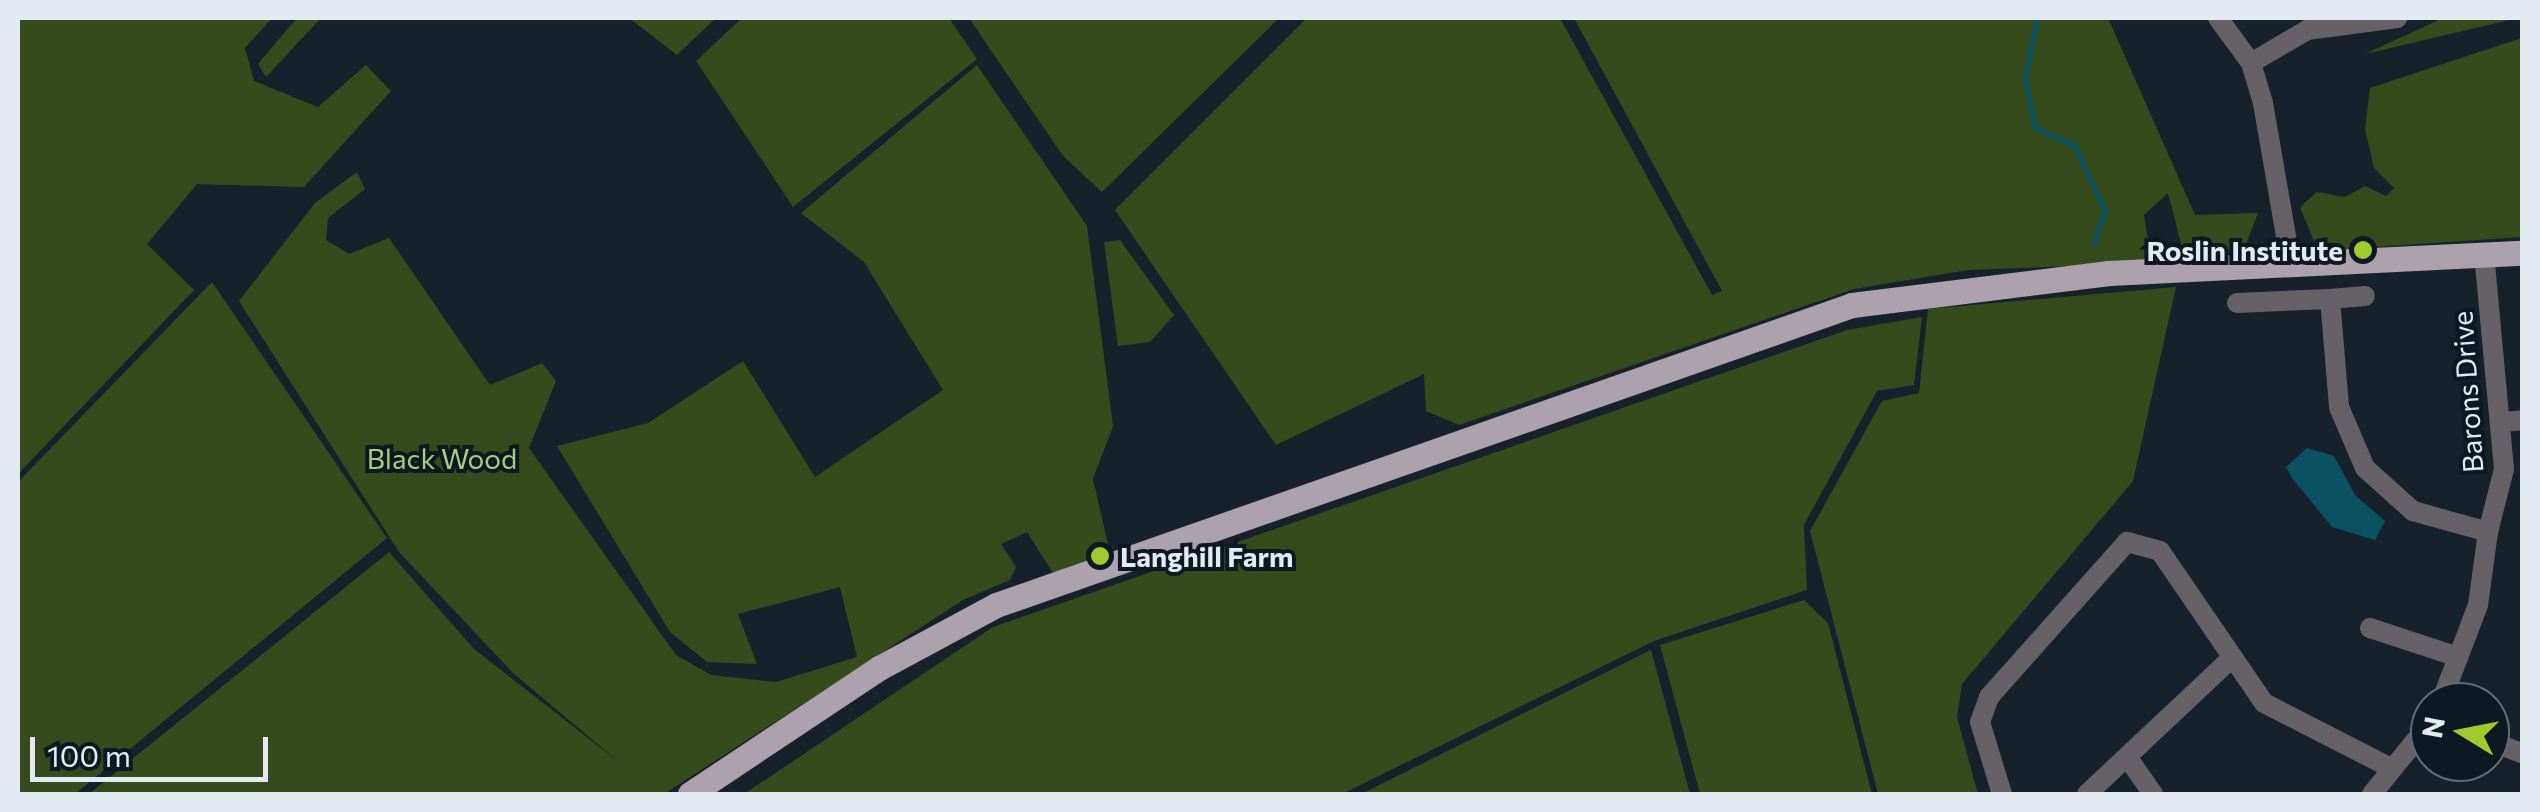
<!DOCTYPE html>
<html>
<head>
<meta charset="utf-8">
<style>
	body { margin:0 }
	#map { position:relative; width:2540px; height:812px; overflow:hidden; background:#17212c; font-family:Commissioner,sans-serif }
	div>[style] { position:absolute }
	.green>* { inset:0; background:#364b1c }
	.water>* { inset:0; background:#0a5261 }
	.stream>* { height:5px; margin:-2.5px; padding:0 2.5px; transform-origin:2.5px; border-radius:2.5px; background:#0a5261 }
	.minor>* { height:20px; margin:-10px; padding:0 10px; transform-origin:10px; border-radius:10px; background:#666167 }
	.major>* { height:25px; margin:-12.5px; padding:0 12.5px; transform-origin:12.5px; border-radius:12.5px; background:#aca2ae }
	.dots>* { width:28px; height:28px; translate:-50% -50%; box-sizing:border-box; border:5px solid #0e1822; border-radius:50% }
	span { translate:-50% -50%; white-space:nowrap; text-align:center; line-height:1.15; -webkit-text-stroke:8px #0e1822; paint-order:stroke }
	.poi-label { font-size:28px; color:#e4eaf2; font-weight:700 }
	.right { translate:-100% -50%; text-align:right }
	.left { translate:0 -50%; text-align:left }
	.street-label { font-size:28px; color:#e4eaf2 }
	.park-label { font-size:28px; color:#a6ce7d }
	.frame { position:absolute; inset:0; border:20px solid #e4eaf2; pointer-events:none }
	.north { position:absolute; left:2410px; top:682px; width:100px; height:100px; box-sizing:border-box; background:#0e1822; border:2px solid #646c75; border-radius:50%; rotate:280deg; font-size:28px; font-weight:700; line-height:40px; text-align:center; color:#e4eaf2 }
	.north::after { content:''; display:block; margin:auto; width:35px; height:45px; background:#9fca2d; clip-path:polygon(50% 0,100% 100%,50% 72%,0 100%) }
	.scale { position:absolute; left:30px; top:737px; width:238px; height:45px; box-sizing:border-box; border:5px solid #e4eaf2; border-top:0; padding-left:12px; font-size:30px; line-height:35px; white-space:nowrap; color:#e4eaf2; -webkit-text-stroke:8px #0e1822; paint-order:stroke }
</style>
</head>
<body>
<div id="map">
	<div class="green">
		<i style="clip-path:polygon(18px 18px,272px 18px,245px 48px,254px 81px,318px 107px,366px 65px,391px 91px,304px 187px,197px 184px,147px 244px,194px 290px,18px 474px)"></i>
		<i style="clip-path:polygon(297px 18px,321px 18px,266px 77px,258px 64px)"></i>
		<i style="clip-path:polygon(629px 18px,716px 18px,677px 55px)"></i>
		<i style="clip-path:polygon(742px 18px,949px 18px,977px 59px,793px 207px,696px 61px)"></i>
		<i style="clip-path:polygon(969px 18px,1279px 18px,1102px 192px,1063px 156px)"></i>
		<i style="clip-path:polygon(1307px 18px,1560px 18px,1712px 295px,1722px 291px,1574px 18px,2108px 18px,2195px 215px,2258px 213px,2244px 250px,2185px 259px,2168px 193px,2144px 215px,2152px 263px,1968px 270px,1854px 289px,1459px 425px,1426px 411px,1424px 374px,1276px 445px,1115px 210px)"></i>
		<i style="clip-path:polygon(2443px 18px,2518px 18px,2365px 54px)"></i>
		<i style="clip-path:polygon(2522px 38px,2522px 237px,2330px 250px,2314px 241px,2300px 207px,2317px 192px,2345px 197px,2365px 186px,2386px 196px,2394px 188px,2374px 168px,2365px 129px,2370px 88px)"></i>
		<i style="clip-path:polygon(977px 65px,1087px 226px,1113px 426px,1093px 479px,1110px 553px,1053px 573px,1027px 532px,1001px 544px,1016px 567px,1010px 580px,963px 600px,664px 794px,89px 794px,389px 552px,474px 649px,620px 763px,513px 673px,399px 552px,239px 301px,315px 203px,357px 172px,365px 189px,328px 218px,326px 240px,349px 254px,389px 238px,490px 385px,542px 363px,556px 381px,529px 448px,676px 655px,711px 675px,776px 682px,857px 657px,840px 587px,738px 614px,757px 664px,707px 662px,670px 632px,557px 446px,648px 423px,743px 361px,815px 477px,943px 390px,864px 262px,801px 213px)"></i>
		<i style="clip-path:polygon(1120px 240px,1174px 315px,1150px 342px,1118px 346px,1104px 242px)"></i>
		<i style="clip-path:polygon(212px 282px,387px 538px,75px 794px,18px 794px,18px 482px)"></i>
		<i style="clip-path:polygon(2176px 287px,2133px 481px,1962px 684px,1957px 717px,1978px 794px,1878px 794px,1810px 531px,1882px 401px,1919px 393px,1928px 309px)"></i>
		<i style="clip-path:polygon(1922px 317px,1914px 385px,1877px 391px,1804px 525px,1807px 590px,1654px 641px,1342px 794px,744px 794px,993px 627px,1847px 330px)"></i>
		<i style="clip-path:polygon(1804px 600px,1828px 623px,1872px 794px,1700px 794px,1660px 645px)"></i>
		<i style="clip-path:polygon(1651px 650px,1690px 794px,1361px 794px)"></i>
	</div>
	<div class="water">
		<i style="clip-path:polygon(2307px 448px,2334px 456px,2355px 495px,2385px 521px,2375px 540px,2332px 527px,2292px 478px,2286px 467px)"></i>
	</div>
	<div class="stream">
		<i style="left:2037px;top:18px;width:61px;rotate:101.3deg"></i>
		<i style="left:2025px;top:78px;width:51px;rotate:78.7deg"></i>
		<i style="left:2035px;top:128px;width:43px;rotate:23.6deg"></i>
		<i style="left:2074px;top:145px;width:73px;rotate:64.8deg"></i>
		<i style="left:2105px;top:211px;width:34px;rotate:109deg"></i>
	</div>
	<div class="minor">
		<i style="left:2218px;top:18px;width:56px;rotate:53.7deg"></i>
		<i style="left:2251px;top:63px;width:42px;rotate:73.3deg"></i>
		<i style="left:2263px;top:103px;width:164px;rotate:80.2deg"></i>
		<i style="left:2251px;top:63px;width:65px;rotate:-30.5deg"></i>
		<i style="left:2307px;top:30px;width:91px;rotate:-7.6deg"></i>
		<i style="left:2330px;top:299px;width:35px;rotate:-5deg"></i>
		<i style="left:2237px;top:303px;width:93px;rotate:-2.5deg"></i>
		<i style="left:2330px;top:299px;width:108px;rotate:85.2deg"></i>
		<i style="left:2339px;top:407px;width:66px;rotate:66.9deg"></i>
		<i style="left:2365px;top:468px;width:64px;rotate:41.9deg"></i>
		<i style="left:2413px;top:511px;width:78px;rotate:15.6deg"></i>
		<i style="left:2488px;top:532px;width:65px;rotate:-75.7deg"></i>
		<i style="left:2504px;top:469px;width:215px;rotate:-95.3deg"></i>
		<i style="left:2501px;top:422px;width:21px;rotate:-5deg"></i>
		<i style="left:2370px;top:628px;width:93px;rotate:18.2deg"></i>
		<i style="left:2441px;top:702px;width:104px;rotate:-69.1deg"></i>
		<i style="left:2478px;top:605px;width:74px;rotate:-82.2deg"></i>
		<i style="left:2490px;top:741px;width:34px;rotate:21deg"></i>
		<i style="left:2130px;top:761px;width:40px;rotate:55.1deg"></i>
		<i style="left:2002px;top:794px;width:75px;rotate:-107deg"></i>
		<i style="left:1980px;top:722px;width:27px;rotate:-70deg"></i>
		<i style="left:1989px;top:697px;width:208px;rotate:-48.3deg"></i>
		<i style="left:2127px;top:542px;width:34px;rotate:15deg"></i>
		<i style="left:2160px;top:551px;width:184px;rotate:55.6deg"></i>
		<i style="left:2264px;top:703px;width:143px;rotate:27.1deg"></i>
		<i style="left:2087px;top:794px;width:199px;rotate:-43.2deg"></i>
		<i style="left:2372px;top:794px;width:92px;rotate:-50.8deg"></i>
	</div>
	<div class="major">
		<i style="left:690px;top:794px;width:227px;rotate:-33.7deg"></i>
		<i style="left:879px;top:668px;width:133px;rotate:-28.3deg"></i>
		<i style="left:996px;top:605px;width:907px;rotate:-19.31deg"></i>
		<i style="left:1852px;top:305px;width:259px;rotate:-7.1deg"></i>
		<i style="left:2109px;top:273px;width:413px;rotate:-2.8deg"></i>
	</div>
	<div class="dots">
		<i style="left:2363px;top:250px;background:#9fca2d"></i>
		<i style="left:1100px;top:556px;background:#9fca2d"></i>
	</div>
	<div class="poi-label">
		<span class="right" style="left:2343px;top:250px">Roslin Institute</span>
		<span class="left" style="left:1120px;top:556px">Langhill Farm</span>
	</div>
	<div class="street-label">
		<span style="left:2467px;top:392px;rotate:-94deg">Barons Drive</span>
	</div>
	<div class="park-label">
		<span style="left:442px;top:458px">Black Wood</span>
	</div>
	<div class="frame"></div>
	<div class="north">N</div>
	<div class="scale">100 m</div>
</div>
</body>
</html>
